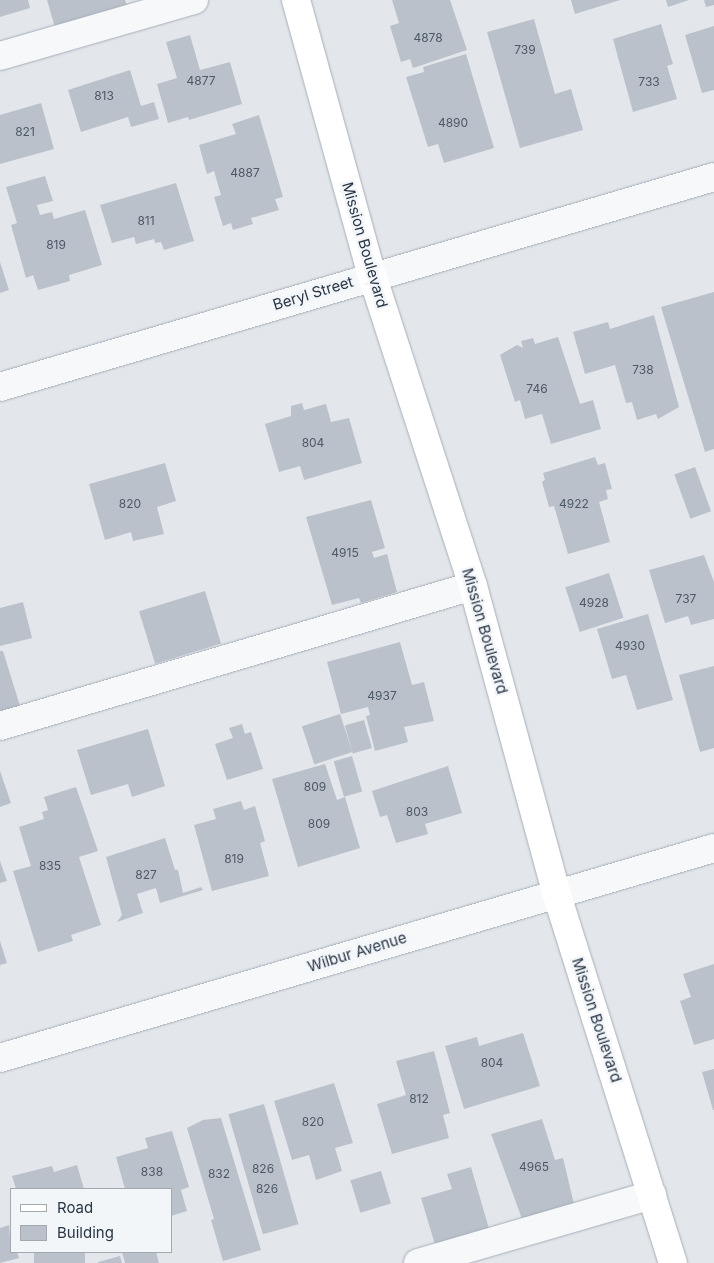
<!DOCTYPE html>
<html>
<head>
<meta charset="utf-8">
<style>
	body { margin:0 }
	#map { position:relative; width:714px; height:1263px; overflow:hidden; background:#e3e7ec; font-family:Inter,sans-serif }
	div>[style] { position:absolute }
	.building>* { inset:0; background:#bac1ca; transform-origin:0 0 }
	.roads { filter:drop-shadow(0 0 1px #a7aeb7) drop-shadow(0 0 1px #a7aeb7) }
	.minor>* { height:28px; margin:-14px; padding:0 14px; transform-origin:14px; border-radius:14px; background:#f6f8fa }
	.major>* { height:28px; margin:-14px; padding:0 14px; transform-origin:14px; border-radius:14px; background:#fff }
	span { translate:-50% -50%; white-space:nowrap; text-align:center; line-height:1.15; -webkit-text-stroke:5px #f3f6f9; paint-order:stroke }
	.number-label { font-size:12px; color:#4d5967 }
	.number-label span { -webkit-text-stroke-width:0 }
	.street-label { font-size:15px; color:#293646 }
	.legend { position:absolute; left:10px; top:1188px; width:162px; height:65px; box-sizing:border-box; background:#f3f6f9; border:1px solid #a2a9b1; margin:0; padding:6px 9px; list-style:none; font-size:15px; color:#293646 }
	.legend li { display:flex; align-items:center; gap:10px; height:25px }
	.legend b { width:25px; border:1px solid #a2a9b1 }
</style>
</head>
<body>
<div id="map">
	<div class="building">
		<i style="clip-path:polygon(0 0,28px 0,30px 8px,0 17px)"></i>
		<i style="clip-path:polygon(47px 0,125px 0,128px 9px,56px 31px)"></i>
		<i style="clip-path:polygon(392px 0,450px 0,467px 50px,413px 68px,410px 59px,401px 62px,390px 26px,399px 23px)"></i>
		<i style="clip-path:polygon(571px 0,620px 0,575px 14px)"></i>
		<i style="clip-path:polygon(666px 0,689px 0,668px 7px)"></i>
		<i style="clip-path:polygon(704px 0,714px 0,714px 5px,706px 7px)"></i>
		<i style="clip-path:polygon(534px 19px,555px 94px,571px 89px,583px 130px,520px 148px,487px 32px)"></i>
		<i style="clip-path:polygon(661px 24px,673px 64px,667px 66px,677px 99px,633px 112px,613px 39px)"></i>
		<i style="clip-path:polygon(714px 26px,714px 90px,702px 93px,685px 35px)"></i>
		<i style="clip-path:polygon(190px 35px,200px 70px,230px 62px,242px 104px,189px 120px,188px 117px,168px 123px,157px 84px,177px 78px,166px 42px)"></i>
		<i style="clip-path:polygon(466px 54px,494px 148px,444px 163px,438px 144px,428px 147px,406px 77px,424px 72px,423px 67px)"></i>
		<i style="clip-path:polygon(130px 70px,141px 106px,154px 102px,159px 119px,131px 127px,128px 117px,81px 132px,68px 90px)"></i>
		<i style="clip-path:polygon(41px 103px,54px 149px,0 164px,0 115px)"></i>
		<i style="clip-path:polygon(259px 115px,283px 197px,275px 199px,279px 210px,251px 218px,253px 224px,233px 230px,231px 223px,223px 226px,214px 197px,221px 195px,214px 171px,207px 174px,199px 145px,236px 134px,232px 124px)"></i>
		<i style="clip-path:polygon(45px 176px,53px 201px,37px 205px,40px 215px,52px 212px,54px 219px,85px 210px,102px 265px,69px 275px,70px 281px,38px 290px,33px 275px,26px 278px,11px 225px,17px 223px,6px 187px)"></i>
		<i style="clip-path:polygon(176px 183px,194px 241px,164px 250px,161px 242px,155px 243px,154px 239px,136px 244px,134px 237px,112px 243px,100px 205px)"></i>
		<i style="clip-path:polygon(0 262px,9px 290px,0 293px)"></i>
		<i style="clip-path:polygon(714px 292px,714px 449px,705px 452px,661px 307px)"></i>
		<i style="clip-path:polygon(654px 315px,679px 407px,658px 419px,656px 414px,637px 420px,632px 402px,626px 403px,615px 365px,585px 374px,573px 332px,608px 322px,610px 329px)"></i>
		<i style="clip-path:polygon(558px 337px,580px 404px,593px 400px,601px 429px,551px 444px,542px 414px,525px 419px,520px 400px,515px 402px,500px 355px,517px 345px,523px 348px,521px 341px,533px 338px,535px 344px)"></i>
		<i style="clip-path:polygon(302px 403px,304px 410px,326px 404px,331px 422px,349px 418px,362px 463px,304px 480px,300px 466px,279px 472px,265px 424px,291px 416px,291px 406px)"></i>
		<i style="clip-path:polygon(595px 457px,598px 465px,605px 463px,612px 489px,606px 490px,608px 499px,599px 502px,610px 542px,568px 554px,554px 506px,549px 507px,542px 482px,545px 480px,543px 473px)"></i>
		<i style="clip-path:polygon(165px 463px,176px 501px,157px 507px,164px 534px,133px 541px,131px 532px,105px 540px,89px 484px)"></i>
		<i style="left:695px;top:467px;width:47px;height:22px;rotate:70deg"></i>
		<i style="clip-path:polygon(371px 500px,385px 548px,372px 552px,374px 558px,387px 554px,397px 592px,361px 603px,359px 598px,332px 605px,306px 517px)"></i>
		<i style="clip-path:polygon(704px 555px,714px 582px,714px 619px,691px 625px,688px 616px,665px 623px,649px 570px)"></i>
		<i style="left:609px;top:573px;width:47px;height:46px;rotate:72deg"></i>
		<i style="left:205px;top:591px;width:55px;height:69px;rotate:73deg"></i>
		<i style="clip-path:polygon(23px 602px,32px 638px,0 646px,0 608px)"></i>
		<i style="clip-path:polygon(648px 614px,673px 700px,637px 710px,626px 675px,612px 679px,597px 629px)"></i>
		<i style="clip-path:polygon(400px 642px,412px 685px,424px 682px,434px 721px,404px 727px,408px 742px,375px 751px,366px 716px,370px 715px,368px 707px,341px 714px,327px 662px)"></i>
		<i style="clip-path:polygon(0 651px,3px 651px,20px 706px,0 714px)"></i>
		<i style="clip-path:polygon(714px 666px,714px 748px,700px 752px,679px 675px)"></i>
		<i style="left:340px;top:714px;width:40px;height:40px;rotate:72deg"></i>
		<i style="left:364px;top:720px;width:29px;height:20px;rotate:74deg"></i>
		<i style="clip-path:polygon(242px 724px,245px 734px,251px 732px,263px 769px,227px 780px,215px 744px,233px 738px,229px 728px)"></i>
		<i style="clip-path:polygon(148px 729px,165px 786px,132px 797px,128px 784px,91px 795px,77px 750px)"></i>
		<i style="left:352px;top:756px;width:37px;height:19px;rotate:74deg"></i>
		<i style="clip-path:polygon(325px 764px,337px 800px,345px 797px,360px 848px,298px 867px,272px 779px)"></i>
		<i style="clip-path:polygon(448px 766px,462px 813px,425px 824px,428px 834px,396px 843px,387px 815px,380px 817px,372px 791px)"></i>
		<i style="clip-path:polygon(0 771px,11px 803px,0 807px)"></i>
		<i style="clip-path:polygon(76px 787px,98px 851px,79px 857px,101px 925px,71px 935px,73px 941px,38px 952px,13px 871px,31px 866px,19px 827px,44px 819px,42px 812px,48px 810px,44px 797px)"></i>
		<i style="clip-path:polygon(241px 801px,244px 810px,255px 806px,265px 841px,260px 843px,269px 876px,212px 891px,194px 825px,216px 819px,213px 809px)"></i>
		<i style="clip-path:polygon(165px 838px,175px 870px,178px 870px,183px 893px,201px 887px,203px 890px,160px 903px,156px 888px,137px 894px,143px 913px,117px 922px,122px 915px,106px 857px)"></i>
		<i style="clip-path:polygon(0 861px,7px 881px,0 883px)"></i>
		<i style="clip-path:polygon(0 941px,7px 963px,0 965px)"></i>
		<i style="clip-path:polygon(714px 964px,714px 1039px,694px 1045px,680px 1001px,691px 997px,683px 974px)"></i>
		<i style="clip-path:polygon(523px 1033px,540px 1086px,464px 1109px,445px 1046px,477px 1037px,479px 1046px)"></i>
		<i style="clip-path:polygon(434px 1051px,450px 1113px,443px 1115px,449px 1138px,392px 1154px,377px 1104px,406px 1095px,396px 1061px)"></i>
		<i style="clip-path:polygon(714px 1069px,714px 1110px,713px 1110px,702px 1072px)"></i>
		<i style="clip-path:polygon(334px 1083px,353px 1143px,335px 1148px,342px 1171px,316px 1180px,309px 1155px,292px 1160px,274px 1101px)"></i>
		<i style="left:264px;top:1104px;width:125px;height:37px;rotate:74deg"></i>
		<i style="clip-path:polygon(221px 1118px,261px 1250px,223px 1261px,211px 1220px,214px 1219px,187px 1128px,203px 1120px)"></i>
		<i style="clip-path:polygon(542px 1119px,555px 1160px,563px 1158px,574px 1204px,522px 1219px,491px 1134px)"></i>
		<i style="clip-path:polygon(172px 1131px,189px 1187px,181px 1190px,187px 1211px,171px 1216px,171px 1189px,125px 1189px,116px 1157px,148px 1148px,145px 1138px)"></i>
		<i style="clip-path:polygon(77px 1165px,84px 1189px,16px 1189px,12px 1176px,52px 1166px,54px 1172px)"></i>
		<i style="clip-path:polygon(471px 1167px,490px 1232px,436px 1248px,421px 1198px,452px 1189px,447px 1174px)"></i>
		<i style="left:381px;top:1171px;width:34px;height:32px;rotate:73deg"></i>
		<i style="clip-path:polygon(9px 1225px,11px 1252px,17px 1252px,19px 1258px,0 1263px,0 1228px)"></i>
		<i style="left:34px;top:1252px;width:51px;height:11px"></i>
		<i style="clip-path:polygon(122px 1252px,156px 1252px,159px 1263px,125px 1263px)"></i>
		<i style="clip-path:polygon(120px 1256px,122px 1263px,98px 1263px,98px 1262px)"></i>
	</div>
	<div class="roads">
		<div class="minor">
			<i style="left:0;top:56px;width:202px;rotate:-16.1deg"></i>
			<i style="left:0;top:387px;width:744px;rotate:-16.39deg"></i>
			<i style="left:0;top:726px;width:493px;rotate:-16.5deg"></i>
			<i style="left:0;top:1058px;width:744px;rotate:-16.39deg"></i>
			<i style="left:418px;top:1263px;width:244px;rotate:-16.2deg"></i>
		</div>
		<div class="major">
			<i style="left:296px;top:0;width:285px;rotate:74.6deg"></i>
			<i style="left:372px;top:275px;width:327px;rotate:72deg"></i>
			<i style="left:473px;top:586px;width:317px;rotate:74.8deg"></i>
			<i style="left:556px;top:892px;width:389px;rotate:72.5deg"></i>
		</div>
	</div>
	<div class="number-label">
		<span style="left:428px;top:38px">4878</span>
		<span style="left:525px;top:50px">739</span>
		<span style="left:201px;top:81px">4877</span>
		<span style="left:649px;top:82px">733</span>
		<span style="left:104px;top:96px">813</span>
		<span style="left:453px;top:123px">4890</span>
		<span style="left:25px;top:132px">821</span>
		<span style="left:245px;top:173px">4887</span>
		<span style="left:146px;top:221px">811</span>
		<span style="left:56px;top:245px">819</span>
		<span style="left:643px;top:370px">738</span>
		<span style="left:537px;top:389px">746</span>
		<span style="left:313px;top:443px">804</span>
		<span style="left:130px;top:504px">820</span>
		<span style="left:574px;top:504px">4922</span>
		<span style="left:345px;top:553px">4915</span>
		<span style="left:686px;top:599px">737</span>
		<span style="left:594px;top:603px">4928</span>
		<span style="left:630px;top:646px">4930</span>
		<span style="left:382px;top:696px">4937</span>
		<span style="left:315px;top:787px">809</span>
		<span style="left:417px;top:812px">803</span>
		<span style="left:319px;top:824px">809</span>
		<span style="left:234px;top:859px">819</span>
		<span style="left:50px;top:866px">835</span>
		<span style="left:146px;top:875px">827</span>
		<span style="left:492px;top:1063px">804</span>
		<span style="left:419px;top:1099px">812</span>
		<span style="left:313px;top:1122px">820</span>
		<span style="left:534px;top:1167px">4965</span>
		<span style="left:263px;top:1169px">826</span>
		<span style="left:152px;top:1172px">838</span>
		<span style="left:219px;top:1174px">832</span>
		<span style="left:267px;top:1189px">826</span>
	</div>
	<div class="street-label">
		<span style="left:365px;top:245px;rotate:74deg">Mission Boulevard</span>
		<span style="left:313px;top:293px;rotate:-17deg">Beryl Street</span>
		<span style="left:485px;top:631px;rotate:74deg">Mission Boulevard</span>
		<span style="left:357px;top:952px;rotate:-17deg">Wilbur Avenue</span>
		<span style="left:597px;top:1020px;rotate:72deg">Mission Boulevard</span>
	</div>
	<ul class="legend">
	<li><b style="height:6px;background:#fff"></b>Road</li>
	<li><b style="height:14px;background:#bac1ca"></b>Building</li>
	</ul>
</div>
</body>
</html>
